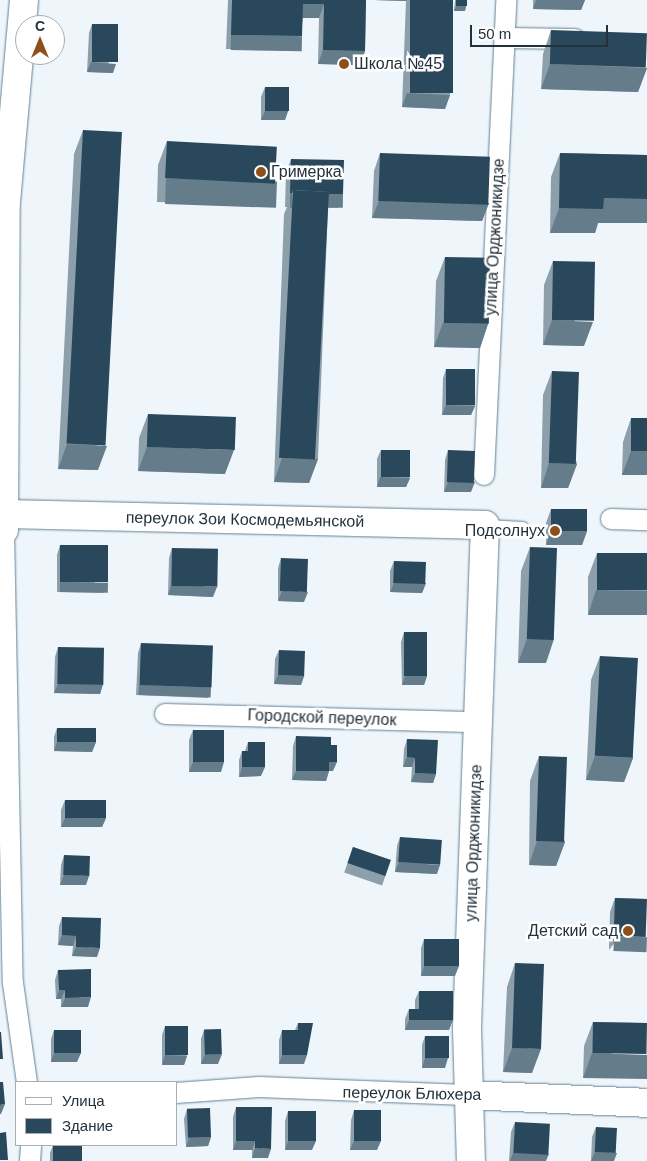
<!DOCTYPE html>
<html>
<head>
<meta charset="utf-8">
<style>
	body { margin:0 }
	#map { position:relative; width:647px; height:1161px; overflow:hidden; background:#eff6fb; font-family:Arial,sans-serif }
	div>[style] { position:absolute }
	.roads { filter:drop-shadow(0 0 1px #618196) drop-shadow(0 0 1px #618196) }
	.lane>* { height:10px; margin:-5px; padding:0 5px; transform-origin:5px; border-radius:5px; background:#fff }
	.street>* { height:20px; margin:-10px; padding:0 10px; transform-origin:10px; border-radius:10px; background:#fff }
	.secondary>* { height:28px; margin:-14px; padding:0 14px; transform-origin:14px; border-radius:14px; background:#fff }
	.wall>* { inset:0; background:#8c9fab; transform-origin:0 0 }
	.shaded-wall>* { inset:0; background:#657c8b; transform-origin:0 0 }
	.building>* { inset:0; background:#2a485b; transform-origin:0 0 }
	.dots>* { width:14px; height:14px; translate:-50% -50%; box-sizing:border-box; border:2px solid #fff; border-radius:50% }
	span { translate:-50% -50%; white-space:nowrap; text-align:center; line-height:1.15; -webkit-text-stroke:5px #fff; paint-order:stroke }
	.poi-label { font-size:16px; color:#23313a }
	.left { translate:0 -50%; text-align:left }
	.right { translate:-100% -50%; text-align:right }
	.street-label { font-size:16px; color:#23313a }
	.legend { position:absolute; left:15px; top:1081px; width:162px; height:65px; box-sizing:border-box; background:#fff; border:1px solid #a7adb0; margin:0; padding:6px 9px; list-style:none; font-size:15px; color:#23313a }
	.legend li { display:flex; align-items:center; gap:10px; height:25px }
	.legend b { width:25px; border:1px solid #a7adb0 }
	.north { position:absolute; left:15px; top:15px; width:50px; height:50px; box-sizing:border-box; background:#fff; border:1px solid #a7adb0; border-radius:50%; rotate:0deg; font-size:14px; font-weight:700; line-height:20px; text-align:center; color:#23313a }
	.north::after { content:''; display:block; margin:auto; width:18px; height:22px; background:#8f4f18; clip-path:polygon(50% 0,100% 100%,50% 72%,0 100%) }
	.scale { position:absolute; left:470px; top:25px; width:138px; height:22px; box-sizing:border-box; border:2px solid #23313a; border-top:0; padding-left:6px; font-size:15px; line-height:18px; white-space:nowrap; color:#23313a; -webkit-text-stroke:4px #fff; paint-order:stroke }
</style>
</head>
<body>
<div id="map">
	<div class="roads">
		<div class="lane">
			<i style="left:486px;top:525px;width:37px;rotate:3deg"></i>
		</div>
		<div class="street">
			<i style="left:504px;top:38px;width:71px;rotate:0.8deg"></i>
			<i style="left:484px;top:475px;width:476px;rotate:-87.3deg"></i>
			<i style="left:611px;top:519px;width:36px;rotate:2deg"></i>
			<i style="left:0;top:530px;width:4px"></i>
			<i style="left:4px;top:530px;width:453px;rotate:88.9deg"></i>
			<i style="left:13px;top:983px;width:100px;rotate:82deg"></i>
			<i style="left:165px;top:714px;width:313px;rotate:1.5deg"></i>
			<i style="left:176px;top:1093px;width:83px;rotate:-4.1deg"></i>
			<i style="left:259px;top:1087px;width:208px;rotate:2.2deg"></i>
			<i style="left:30px;top:1161px;width:16px;rotate:-86deg"></i>
		</div>
		<div class="secondary">
			<i style="left:4px;top:514px;width:481px;rotate:1.3deg"></i>
			<i style="left:485px;top:525px;width:504px;rotate:92.05deg"></i>
			<i style="left:467px;top:1029px;width:132px;rotate:88.3deg"></i>
			<i style="left:4px;top:530px;width:328px;rotate:-89.7deg"></i>
			<i style="left:6px;top:202px;width:203px;rotate:-84.9deg"></i>
			<i style="left:467px;top:1095px;width:180px;rotate:2.5deg"></i>
		</div>
	</div>
	<div class="wall">
		<i style="clip-path:polygon(228px 0,366px 0,365px 51px,360px 65px,318px 64px,319px 18px,303px 18px,297px 50px,226px 49px)"></i>
		<i style="clip-path:polygon(374px 0,453px 0,450px 95px,445px 109px,402px 107px,406px 1px)"></i>
		<i style="clip-path:polygon(455px 0,467px 0,465px 11px,454px 11px)"></i>
		<i style="clip-path:polygon(533px 0,585px 0,581px 10px,533px 9px)"></i>
		<i style="clip-path:polygon(92px 24px,113px 73px,87px 72px,89px 33px)"></i>
		<i style="clip-path:polygon(551px 30px,647px 68px,638px 92px,541px 89px,543px 54px)"></i>
		<i style="clip-path:polygon(265px 87px,288px 111px,285px 120px,261px 120px,261px 97px)"></i>
		<i style="clip-path:polygon(83px 130px,98px 470px,58px 469px,74px 154px)"></i>
		<i style="clip-path:polygon(167px 141px,277px 182px,268px 206px,157px 202px,158px 165px)"></i>
		<i style="clip-path:polygon(380px 153px,489px 203px,482px 221px,372px 218px,374px 171px)"></i>
		<i style="clip-path:polygon(560px 153px,647px 155px,647px 223px,598px 223px,595px 233px,550px 233px,551px 177px)"></i>
		<i style="clip-path:polygon(291px 159px,343px 194px,338px 208px,328px 208px,318px 459px,309px 483px,274px 482px,284px 214px,287px 207px,285px 207px,286px 173px)"></i>
		<i style="clip-path:polygon(445px 257px,488px 324px,480px 348px,434px 347px,436px 281px)"></i>
		<i style="clip-path:polygon(553px 261px,584px 346px,543px 345px,544px 285px)"></i>
		<i style="clip-path:polygon(446px 369px,475px 406px,471px 415px,442px 415px,443px 378px)"></i>
		<i style="clip-path:polygon(552px 371px,577px 464px,568px 488px,541px 488px,543px 395px)"></i>
		<i style="clip-path:polygon(148px 414px,225px 474px,138px 471px,139px 438px)"></i>
		<i style="clip-path:polygon(631px 418px,647px 418px,647px 475px,622px 475px,623px 442px)"></i>
		<i style="clip-path:polygon(381px 450px,410px 478px,406px 487px,377px 487px,377px 459px)"></i>
		<i style="clip-path:polygon(448px 450px,471px 492px,444px 492px,445px 460px)"></i>
		<i style="clip-path:polygon(551px 509px,587px 531px,582px 545px,546px 545px,546px 523px)"></i>
		<i style="clip-path:polygon(60px 545px,104px 593px,57px 592px,57px 555px)"></i>
		<i style="clip-path:polygon(530px 547px,546px 663px,518px 663px,521px 571px)"></i>
		<i style="clip-path:polygon(172px 548px,213px 597px,168px 595px,169px 558px)"></i>
		<i style="clip-path:polygon(597px 553px,647px 553px,647px 615px,588px 615px,588px 577px)"></i>
		<i style="clip-path:polygon(281px 558px,304px 602px,278px 601px,278px 568px)"></i>
		<i style="clip-path:polygon(394px 561px,426px 583px,422px 593px,390px 592px,390px 571px)"></i>
		<i style="clip-path:polygon(404px 632px,427px 676px,424px 685px,402px 685px,401px 642px)"></i>
		<i style="clip-path:polygon(141px 643px,211px 688px,208px 698px,136px 695px,138px 653px)"></i>
		<i style="clip-path:polygon(58px 647px,103px 684px,100px 694px,54px 693px,55px 657px)"></i>
		<i style="clip-path:polygon(279px 650px,304px 676px,301px 685px,274px 684px,275px 659px)"></i>
		<i style="clip-path:polygon(600px 656px,633px 758px,624px 782px,586px 780px,591px 680px)"></i>
		<i style="clip-path:polygon(57px 728px,96px 742px,92px 752px,54px 751px,54px 737px)"></i>
		<i style="clip-path:polygon(193px 730px,221px 772px,189px 772px,189px 740px)"></i>
		<i style="clip-path:polygon(296px 736px,333px 771px,329px 771px,326px 781px,292px 780px,293px 746px)"></i>
		<i style="clip-path:polygon(407px 739px,436px 774px,433px 783px,411px 782px,412px 767px,403px 767px,404px 749px)"></i>
		<i style="clip-path:polygon(248px 742px,261px 776px,239px 777px,239px 760px,242px 751px,245px 751px)"></i>
		<i style="clip-path:polygon(539px 756px,565px 842px,556px 866px,529px 865px,530px 781px)"></i>
		<i style="clip-path:polygon(65px 800px,106px 818px,102px 827px,61px 827px,61px 810px)"></i>
		<i style="clip-path:polygon(400px 837px,437px 874px,395px 872px,397px 846px)"></i>
		<i style="left:353px;top:847px;width:40px;height:27px;rotate:19deg"></i>
		<i style="clip-path:polygon(64px 855px,86px 885px,60px 885px,61px 865px)"></i>
		<i style="clip-path:polygon(615px 898px,647px 899px,609px 950px,610px 912px)"></i>
		<i style="clip-path:polygon(62px 917px,97px 957px,72px 956px,73px 946px,58px 945px,59px 926px)"></i>
		<i style="clip-path:polygon(424px 939px,455px 976px,421px 976px,421px 948px)"></i>
		<i style="clip-path:polygon(515px 963px,532px 1073px,503px 1072px,507px 987px)"></i>
		<i style="clip-path:polygon(58px 970px,88px 1007px,61px 1007px,61px 999px,56px 999px,55px 980px)"></i>
		<i style="clip-path:polygon(419px 991px,449px 1030px,405px 1030px,405px 1019px,409px 1009px,415px 1009px,415px 1000px)"></i>
		<i style="clip-path:polygon(593px 1022px,647px 1023px,583px 1078px,584px 1046px)"></i>
		<i style="clip-path:polygon(298px 1023px,304px 1064px,279px 1064px,279px 1040px,282px 1030px,295px 1030px)"></i>
		<i style="clip-path:polygon(165px 1026px,187px 1056px,184px 1065px,162px 1065px,162px 1035px)"></i>
		<i style="clip-path:polygon(54px 1030px,77px 1062px,51px 1062px,51px 1039px)"></i>
		<i style="clip-path:polygon(204px 1030px,218px 1064px,201px 1064px,201px 1039px)"></i>
		<i style="clip-path:polygon(425px 1036px,445px 1068px,422px 1068px,422px 1045px)"></i>
		<i style="clip-path:polygon(236px 1107px,268px 1158px,252px 1158px,252px 1150px,233px 1150px,233px 1117px)"></i>
		<i style="clip-path:polygon(187px 1109px,211px 1137px,208px 1146px,186px 1147px,184px 1119px)"></i>
		<i style="clip-path:polygon(354px 1110px,377px 1150px,350px 1150px,351px 1120px)"></i>
		<i style="clip-path:polygon(288px 1111px,312px 1150px,285px 1150px,285px 1121px)"></i>
		<i style="clip-path:polygon(515px 1122px,546px 1161px,509px 1161px,511px 1132px)"></i>
		<i style="clip-path:polygon(596px 1127px,614px 1161px,591px 1161px,592px 1137px)"></i>
		<i style="clip-path:polygon(53px 1145px,82px 1145px,82px 1161px,50px 1161px,50px 1153px)"></i>
	</div>
	<div class="shaded-wall">
		<i style="clip-path:polygon(374px 0,406px 0,406px 1px)"></i>
		<i style="clip-path:polygon(536px 0,585px 0,581px 10px,533px 9px)"></i>
		<i style="clip-path:polygon(303px 4px,324px 4px,319px 18px,298px 18px)"></i>
		<i style="clip-path:polygon(456px 6px,466px 6px,465px 11px,454px 11px)"></i>
		<i style="left:231px;top:35px;width:71px;height:15px;rotate:1deg"></i>
		<i style="clip-path:polygon(323px 50px,365px 51px,360px 65px,318px 64px)"></i>
		<i style="clip-path:polygon(91px 62px,116px 64px,113px 73px,87px 72px)"></i>
		<i style="clip-path:polygon(550px 64px,647px 68px,638px 92px,541px 89px)"></i>
		<i style="clip-path:polygon(407px 93px,450px 95px,445px 109px,402px 107px)"></i>
		<i style="clip-path:polygon(265px 111px,288px 111px,285px 120px,261px 120px)"></i>
		<i style="left:166px;top:178px;width:111px;height:26px;rotate:2deg"></i>
		<i style="left:290px;top:193px;width:2px;height:15px"></i>
		<i style="left:293px;top:193px;width:50px;height:14px;rotate:1deg"></i>
		<i style="clip-path:polygon(604px 198px,647px 199px,647px 223px,598px 223px,595px 233px,550px 233px,559px 208px)"></i>
		<i style="clip-path:polygon(379px 201px,489px 203px,482px 221px,372px 218px)"></i>
		<i style="clip-path:polygon(552px 320px,593px 322px,584px 346px,543px 345px)"></i>
		<i style="clip-path:polygon(443px 323px,488px 324px,480px 348px,434px 347px)"></i>
		<i style="clip-path:polygon(446px 405px,475px 406px,471px 415px,442px 415px)"></i>
		<i style="clip-path:polygon(67px 444px,107px 446px,98px 470px,58px 469px)"></i>
		<i style="clip-path:polygon(147px 447px,234px 450px,225px 474px,138px 471px)"></i>
		<i style="clip-path:polygon(631px 451px,647px 451px,647px 475px,622px 475px)"></i>
		<i style="clip-path:polygon(282px 458px,318px 459px,309px 483px,274px 482px)"></i>
		<i style="clip-path:polygon(549px 463px,577px 464px,568px 488px,541px 488px)"></i>
		<i style="clip-path:polygon(380px 477px,410px 478px,406px 487px,377px 487px)"></i>
		<i style="clip-path:polygon(448px 482px,475px 482px,471px 492px,444px 492px)"></i>
		<i style="clip-path:polygon(551px 531px,587px 531px,582px 545px,546px 545px)"></i>
		<i style="left:60px;top:582px;width:48px;height:10px;rotate:1deg"></i>
		<i style="clip-path:polygon(394px 583px,426px 583px,422px 593px,390px 592px)"></i>
		<i style="clip-path:polygon(171px 586px,217px 587px,213px 597px,168px 595px)"></i>
		<i style="clip-path:polygon(596px 590px,647px 591px,647px 615px,588px 615px)"></i>
		<i style="clip-path:polygon(282px 591px,308px 592px,304px 602px,278px 601px)"></i>
		<i style="clip-path:polygon(527px 639px,554px 639px,546px 663px,518px 663px)"></i>
		<i style="clip-path:polygon(278px 675px,304px 676px,301px 685px,274px 684px)"></i>
		<i style="clip-path:polygon(405px 676px,427px 676px,424px 685px,402px 685px)"></i>
		<i style="clip-path:polygon(58px 684px,103px 684px,100px 694px,54px 693px)"></i>
		<i style="left:139px;top:685px;width:72px;height:10px;rotate:2deg"></i>
		<i style="clip-path:polygon(57px 742px,96px 742px,92px 752px,54px 751px)"></i>
		<i style="clip-path:polygon(595px 756px,633px 758px,624px 782px,586px 780px)"></i>
		<i style="clip-path:polygon(407px 757px,415px 758px,412px 767px,403px 767px)"></i>
		<i style="clip-path:polygon(193px 762px,224px 762px,221px 772px,189px 772px)"></i>
		<i style="clip-path:polygon(329px 762px,337px 762px,333px 771px,326px 771px)"></i>
		<i style="clip-path:polygon(242px 767px,265px 767px,261px 776px,239px 777px)"></i>
		<i style="clip-path:polygon(296px 771px,329px 771px,326px 781px,292px 780px)"></i>
		<i style="clip-path:polygon(415px 773px,436px 774px,433px 783px,411px 782px)"></i>
		<i style="clip-path:polygon(65px 818px,106px 818px,102px 827px,61px 827px)"></i>
		<i style="clip-path:polygon(537px 841px,565px 842px,556px 866px,529px 865px)"></i>
		<i style="clip-path:polygon(399px 862px,440px 865px,437px 874px,395px 872px)"></i>
		<i style="clip-path:polygon(64px 875px,89px 876px,86px 885px,60px 885px)"></i>
		<i style="clip-path:polygon(62px 935px,76px 936px,73px 946px,58px 945px)"></i>
		<i style="left:614px;top:936px;width:33px;height:15px;rotate:2deg"></i>
		<i style="clip-path:polygon(76px 947px,100px 948px,97px 957px,72px 956px)"></i>
		<i style="clip-path:polygon(424px 966px,459px 966px,455px 976px,421px 976px)"></i>
		<i style="clip-path:polygon(59px 990px,65px 990px,61px 999px,56px 999px)"></i>
		<i style="clip-path:polygon(91px 997px,88px 1007px,61px 1007px,65px 998px)"></i>
		<i style="clip-path:polygon(409px 1020px,453px 1020px,449px 1030px,405px 1030px)"></i>
		<i style="clip-path:polygon(512px 1048px,541px 1049px,532px 1073px,503px 1072px)"></i>
		<i style="clip-path:polygon(54px 1053px,81px 1053px,77px 1062px,51px 1062px)"></i>
		<i style="clip-path:polygon(592px 1053px,647px 1055px,647px 1079px,583px 1078px)"></i>
		<i style="clip-path:polygon(205px 1054px,222px 1054px,218px 1064px,201px 1064px)"></i>
		<i style="clip-path:polygon(165px 1055px,187px 1056px,184px 1065px,162px 1065px)"></i>
		<i style="clip-path:polygon(282px 1055px,307px 1055px,304px 1064px,279px 1064px)"></i>
		<i style="clip-path:polygon(425px 1058px,448px 1058px,445px 1068px,422px 1068px)"></i>
		<i style="clip-path:polygon(5px 1104px,1px 1114px,0 1114px,0 1105px)"></i>
		<i style="clip-path:polygon(211px 1137px,208px 1146px,186px 1147px,189px 1138px)"></i>
		<i style="clip-path:polygon(236px 1141px,255px 1141px,252px 1150px,233px 1150px)"></i>
		<i style="clip-path:polygon(288px 1141px,316px 1141px,312px 1150px,285px 1150px)"></i>
		<i style="clip-path:polygon(354px 1141px,381px 1141px,377px 1150px,350px 1150px)"></i>
		<i style="clip-path:polygon(255px 1148px,271px 1149px,268px 1158px,252px 1158px)"></i>
		<i style="clip-path:polygon(595px 1152px,617px 1153px,614px 1161px,591px 1161px)"></i>
		<i style="clip-path:polygon(513px 1153px,549px 1154px,546px 1161px,510px 1161px)"></i>
	</div>
	<div class="building">
		<i style="clip-path:polygon(232px 0,366px 0,365px 51px,323px 50px,324px 4px,303px 4px,302px 36px,231px 35px)"></i>
		<i style="left:410px;top:0;width:43px;height:93px"></i>
		<i style="left:456px;top:0;width:11px;height:6px"></i>
		<i style="left:92px;top:24px;width:26px;height:38px"></i>
		<i style="left:551px;top:30px;width:96px;height:34px;rotate:2deg"></i>
		<i style="left:265px;top:87px;width:24px;height:24px"></i>
		<i style="left:83px;top:130px;width:39px;height:314px;rotate:3deg"></i>
		<i style="left:167px;top:141px;width:110px;height:37px;rotate:3deg"></i>
		<i style="left:380px;top:153px;width:110px;height:48px;rotate:2deg"></i>
		<i style="clip-path:polygon(560px 153px,647px 155px,647px 199px,604px 198px,603px 209px,559px 208px)"></i>
		<i style="clip-path:polygon(291px 159px,344px 160px,343px 194px,329px 194px,329px 192px,293px 190px,292px 193px,290px 193px)"></i>
		<i style="left:293px;top:190px;width:36px;height:268px;rotate:3deg"></i>
		<i style="left:445px;top:257px;width:45px;height:66px;rotate:1deg"></i>
		<i style="left:553px;top:261px;width:42px;height:59px;rotate:1deg"></i>
		<i style="left:446px;top:369px;width:29px;height:36px"></i>
		<i style="left:552px;top:371px;width:27px;height:92px;rotate:2deg"></i>
		<i style="left:148px;top:414px;width:88px;height:33px;rotate:2deg"></i>
		<i style="left:631px;top:418px;width:16px;height:33px"></i>
		<i style="left:381px;top:450px;width:29px;height:27px"></i>
		<i style="left:448px;top:450px;width:27px;height:32px;rotate:2deg"></i>
		<i style="left:551px;top:509px;width:36px;height:22px"></i>
		<i style="left:60px;top:545px;width:48px;height:37px"></i>
		<i style="left:530px;top:547px;width:27px;height:92px;rotate:2deg"></i>
		<i style="left:172px;top:548px;width:46px;height:38px;rotate:1deg"></i>
		<i style="left:597px;top:553px;width:50px;height:37px"></i>
		<i style="left:281px;top:558px;width:27px;height:33px;rotate:2deg"></i>
		<i style="left:394px;top:561px;width:32px;height:22px;rotate:2deg"></i>
		<i style="left:404px;top:632px;width:23px;height:44px"></i>
		<i style="left:141px;top:643px;width:72px;height:42px;rotate:2deg"></i>
		<i style="left:58px;top:647px;width:46px;height:37px;rotate:1deg"></i>
		<i style="left:279px;top:650px;width:26px;height:25px;rotate:2deg"></i>
		<i style="left:600px;top:656px;width:38px;height:100px;rotate:3deg"></i>
		<i style="left:57px;top:728px;width:39px;height:14px"></i>
		<i style="left:193px;top:730px;width:31px;height:32px"></i>
		<i style="clip-path:polygon(296px 736px,331px 737px,331px 745px,337px 745px,337px 762px,329px 762px,329px 771px,296px 771px)"></i>
		<i style="clip-path:polygon(407px 739px,438px 740px,436px 774px,415px 773px,415px 758px,407px 757px)"></i>
		<i style="clip-path:polygon(248px 742px,265px 742px,265px 767px,242px 767px,242px 751px,248px 751px)"></i>
		<i style="left:539px;top:756px;width:28px;height:85px;rotate:2deg"></i>
		<i style="left:65px;top:800px;width:41px;height:18px"></i>
		<i style="left:400px;top:837px;width:42px;height:25px;rotate:4deg"></i>
		<i style="left:353px;top:847px;width:40px;height:17px;rotate:19deg"></i>
		<i style="left:64px;top:855px;width:26px;height:20px;rotate:2deg"></i>
		<i style="left:615px;top:898px;width:32px;height:38px;rotate:2deg"></i>
		<i style="clip-path:polygon(62px 917px,101px 918px,100px 948px,76px 947px,76px 936px,62px 935px)"></i>
		<i style="left:424px;top:939px;width:35px;height:27px"></i>
		<i style="left:515px;top:963px;width:29px;height:85px;rotate:2deg"></i>
		<i style="clip-path:polygon(91px 969px,91px 997px,65px 998px,65px 990px,59px 990px,58px 970px)"></i>
		<i style="clip-path:polygon(419px 991px,453px 991px,453px 1020px,409px 1020px,409px 1009px,419px 1009px)"></i>
		<i style="left:593px;top:1022px;width:54px;height:31px;rotate:1deg"></i>
		<i style="clip-path:polygon(298px 1023px,313px 1023px,307px 1055px,282px 1055px,282px 1030px,298px 1030px)"></i>
		<i style="left:165px;top:1026px;width:23px;height:29px"></i>
		<i style="left:221px;top:1029px;width:25px;height:17px;rotate:88deg"></i>
		<i style="left:54px;top:1030px;width:27px;height:23px"></i>
		<i style="clip-path:polygon(0 1032px,1px 1032px,3px 1059px,0 1059px)"></i>
		<i style="left:425px;top:1036px;width:24px;height:22px"></i>
		<i style="clip-path:polygon(0 1082px,3px 1082px,5px 1104px,0 1105px)"></i>
		<i style="clip-path:polygon(236px 1107px,272px 1107px,271px 1149px,255px 1148px,255px 1141px,236px 1141px)"></i>
		<i style="left:210px;top:1108px;width:29px;height:23px;rotate:88deg"></i>
		<i style="left:354px;top:1110px;width:27px;height:31px"></i>
		<i style="left:288px;top:1111px;width:28px;height:30px"></i>
		<i style="left:515px;top:1122px;width:35px;height:31px;rotate:3deg"></i>
		<i style="left:596px;top:1127px;width:21px;height:25px;rotate:3deg"></i>
		<i style="clip-path:polygon(6px 1132px,8px 1160px,0 1160px,0 1133px)"></i>
		<i style="left:53px;top:1145px;width:29px;height:16px"></i>
	</div>
	<div class="dots">
		<i style="left:344px;top:64px;background:#8f4f18"></i>
		<i style="left:261px;top:172px;background:#8f4f18"></i>
		<i style="left:555px;top:531px;background:#8f4f18"></i>
		<i style="left:628px;top:931px;background:#8f4f18"></i>
	</div>
	<div class="poi-label">
		<span class="left" style="left:354px;top:64px">Школа №45</span>
		<span class="left" style="left:271px;top:172px">Гримерка</span>
		<span class="right" style="left:545px;top:531px">Подсолнух</span>
		<span class="right" style="left:618px;top:931px">Детский сад</span>
	</div>
	<div class="street-label">
		<span style="left:495px;top:237px;rotate:-87deg">улица Орджоникидзе</span>
		<span style="left:245px;top:520px;rotate:1deg">переулок Зои Космодемьянской</span>
		<span style="left:322px;top:718px;rotate:2deg">Городской переулок</span>
		<span style="left:474px;top:843px;rotate:-88deg">улица Орджоникидзе</span>
		<span style="left:412px;top:1094px;rotate:1deg">переулок Блюхера</span>
	</div>
	<ul class="legend">
	<li><b style="height:6px;background:#fff"></b>Улица</li>
	<li><b style="height:14px;background:#2a485b"></b>Здание</li>
	</ul>
	<div class="north">С</div>
	<div class="scale">50 m</div>
</div>
</body>
</html>
